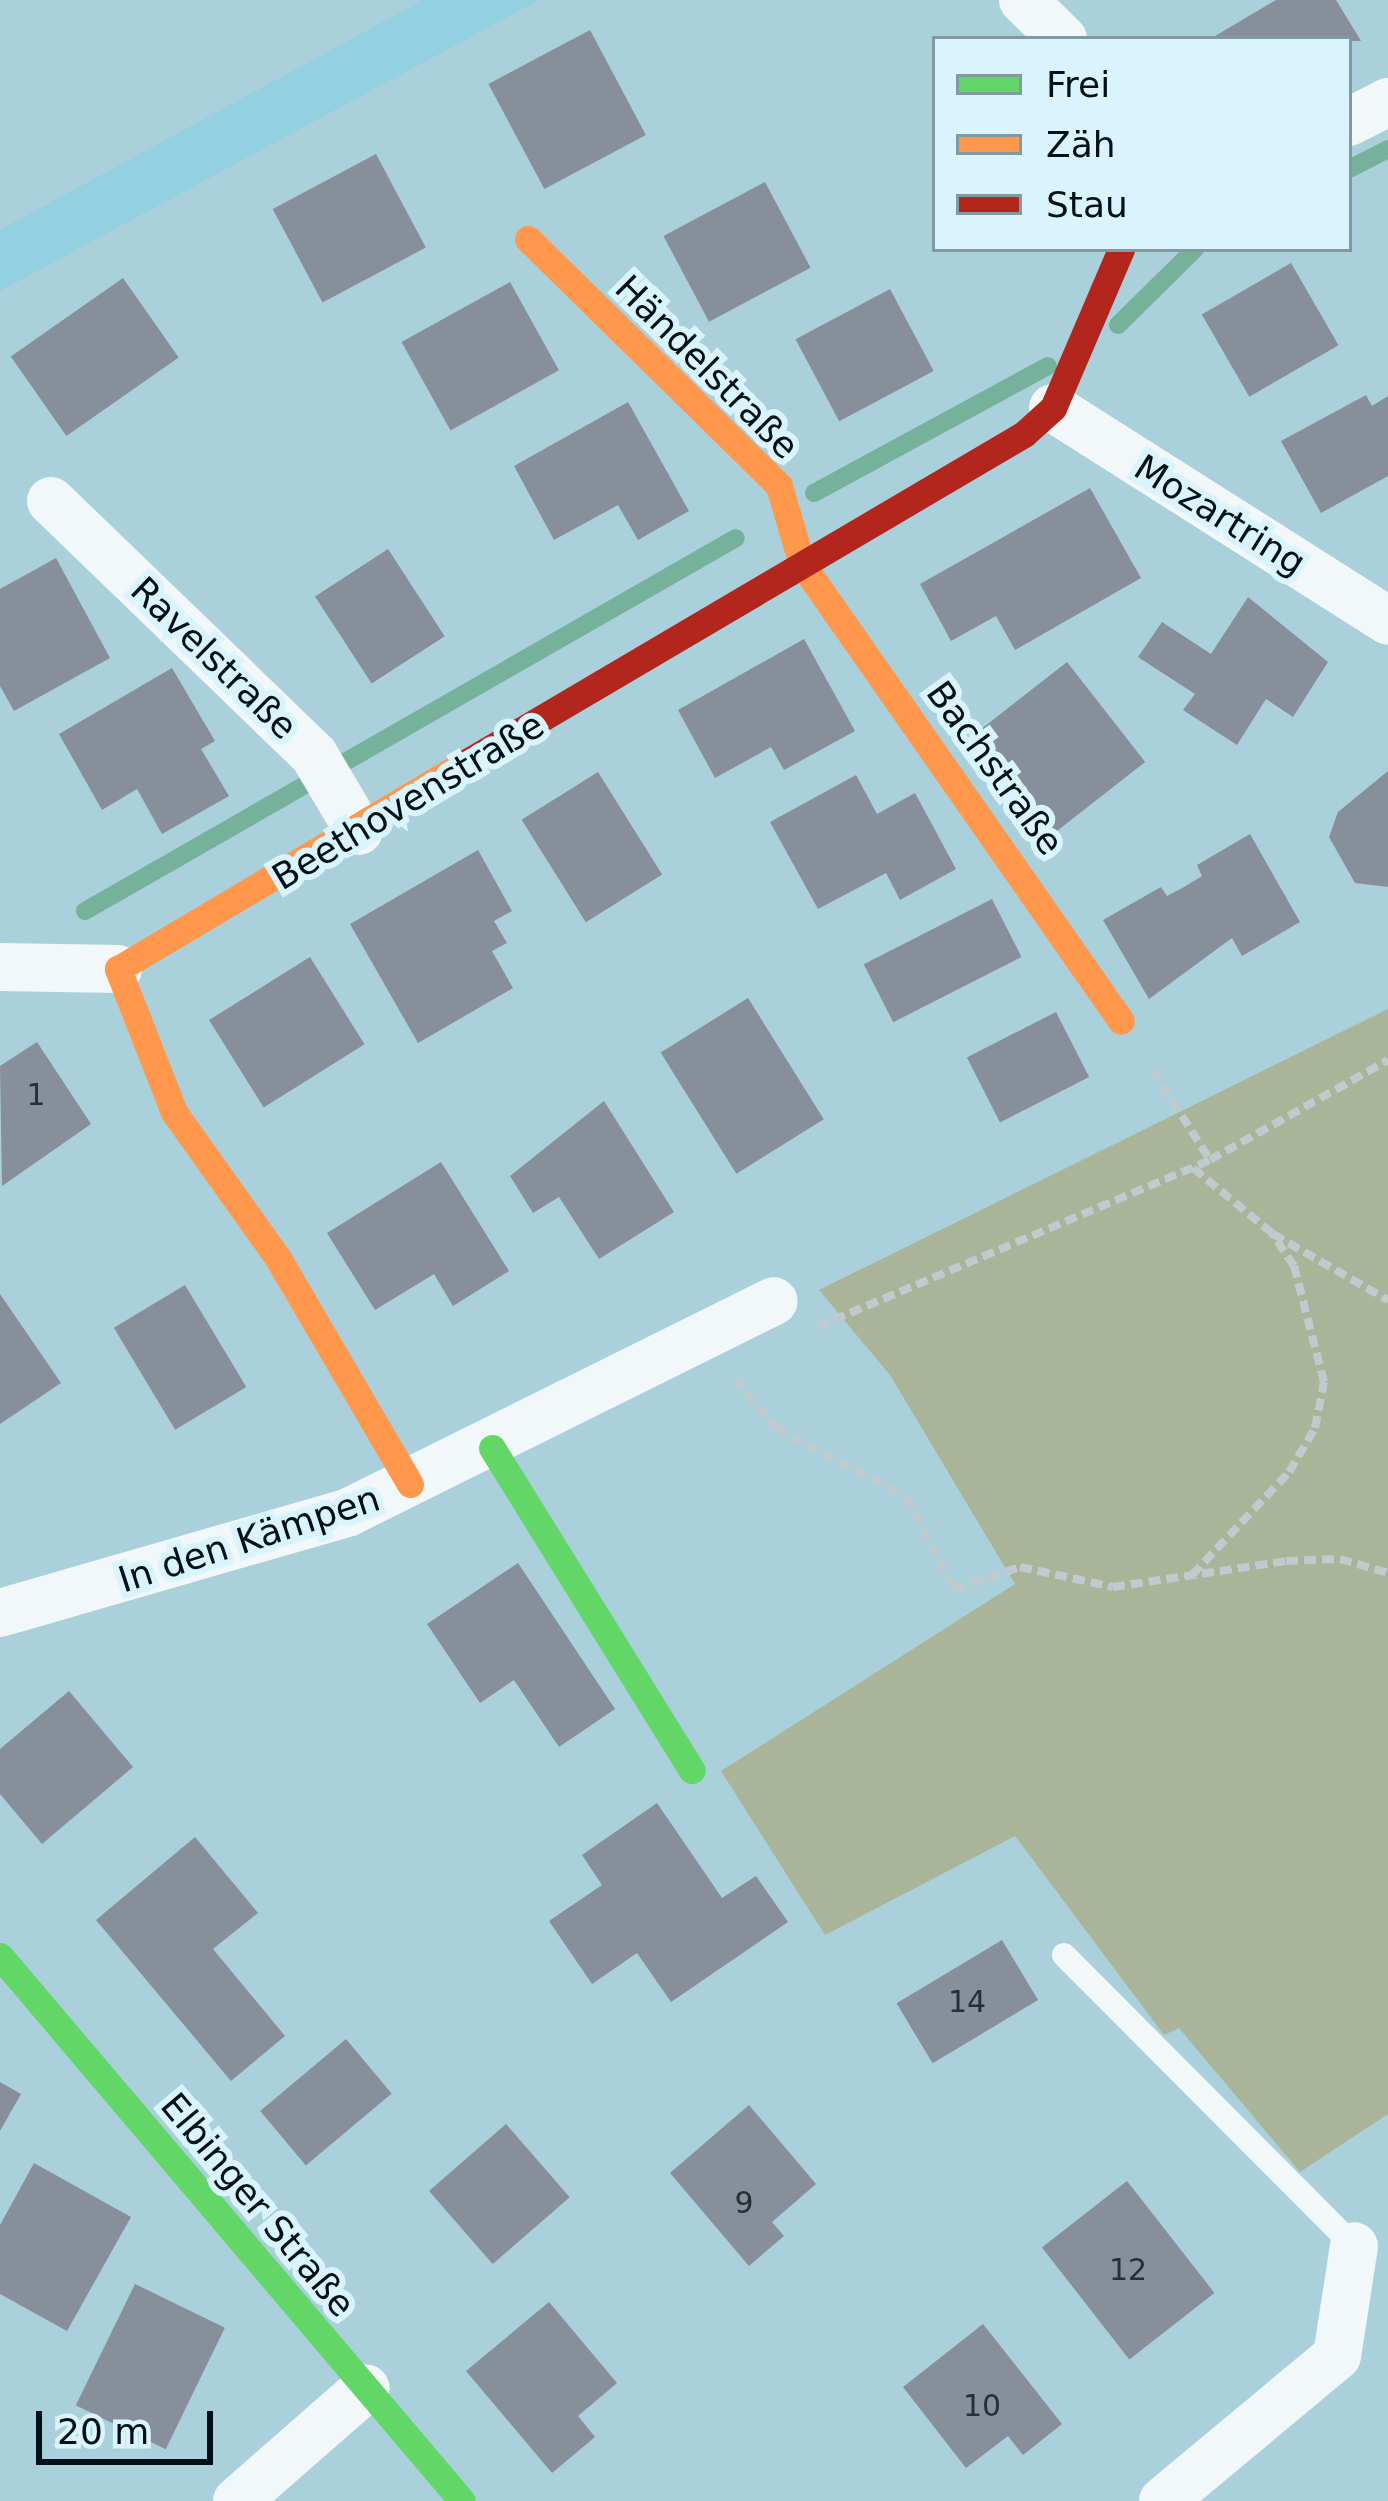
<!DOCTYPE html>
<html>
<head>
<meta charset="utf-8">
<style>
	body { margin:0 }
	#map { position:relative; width:1388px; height:2501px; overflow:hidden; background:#aad0db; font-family:"DejaVu Sans",sans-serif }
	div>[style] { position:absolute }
	.built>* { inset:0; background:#92d0e2 }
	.green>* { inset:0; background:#a9b498 }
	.stream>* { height:18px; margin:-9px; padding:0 9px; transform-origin:9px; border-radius:9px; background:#76b29b }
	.building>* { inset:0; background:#878f9a; transform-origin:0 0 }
	.path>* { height:8px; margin-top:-4px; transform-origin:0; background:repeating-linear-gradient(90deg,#bfcbce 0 12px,transparent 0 18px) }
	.lane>* { height:24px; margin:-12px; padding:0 12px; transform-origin:12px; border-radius:12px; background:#f2f8fa }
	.street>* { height:48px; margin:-24px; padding:0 24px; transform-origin:24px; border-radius:24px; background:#f2f8fa }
	.fast>* { height:27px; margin:-13.5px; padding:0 13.5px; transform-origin:13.5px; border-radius:13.5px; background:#63d668 }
	.slow>* { height:27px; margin:-13.5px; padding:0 13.5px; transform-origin:13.5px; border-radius:13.5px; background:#ff974d }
	.jam>* { height:27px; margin:-13.5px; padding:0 13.5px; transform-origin:13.5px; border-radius:13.5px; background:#b3261e }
	span { translate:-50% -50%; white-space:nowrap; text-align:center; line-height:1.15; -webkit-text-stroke:12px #daf4fd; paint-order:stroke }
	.number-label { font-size:30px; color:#223037 }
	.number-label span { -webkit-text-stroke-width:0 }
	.street-label { font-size:36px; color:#001016 }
	.legend { position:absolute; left:932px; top:36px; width:420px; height:216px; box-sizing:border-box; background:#daf4fd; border:3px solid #8399a1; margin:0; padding:15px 21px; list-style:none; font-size:36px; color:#001016 }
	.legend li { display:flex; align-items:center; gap:24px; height:60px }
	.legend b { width:60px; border:3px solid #8399a1 }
	.scale { position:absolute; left:36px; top:2411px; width:177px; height:54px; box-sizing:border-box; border:6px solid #001016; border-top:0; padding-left:15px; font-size:36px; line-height:42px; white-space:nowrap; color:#001016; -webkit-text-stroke:9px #daf4fd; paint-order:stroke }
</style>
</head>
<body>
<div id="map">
	<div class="built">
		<i style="clip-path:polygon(423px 0,539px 0,0 291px,0 230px)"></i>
	</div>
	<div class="green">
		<i style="clip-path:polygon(1388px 1009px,1388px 2114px,1300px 2172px,1179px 2028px,1164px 2035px,1015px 1836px,825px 1935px,721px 1771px,1015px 1584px,890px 1375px,819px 1290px)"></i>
	</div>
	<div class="stream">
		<i style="left:1349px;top:169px;width:44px;rotate:-27.1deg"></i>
		<i style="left:1118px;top:325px;width:108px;rotate:-44.6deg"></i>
		<i style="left:814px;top:493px;width:266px;rotate:-28.5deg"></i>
		<i style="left:85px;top:911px;width:750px;rotate:-29.81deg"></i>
	</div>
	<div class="building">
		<i style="clip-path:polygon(1276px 0,1336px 0,1361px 41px,1210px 39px)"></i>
		<i style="left:590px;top:30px;width:119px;height:115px;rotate:62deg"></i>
		<i style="left:376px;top:154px;width:106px;height:117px;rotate:62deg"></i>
		<i style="left:765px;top:182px;width:97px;height:115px;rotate:62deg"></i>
		<i style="left:1291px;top:263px;width:95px;height:103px;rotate:60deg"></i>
		<i style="left:123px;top:278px;width:97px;height:137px;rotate:55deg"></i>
		<i style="left:510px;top:282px;width:101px;height:124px;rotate:61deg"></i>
		<i style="left:890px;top:289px;width:93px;height:107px;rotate:62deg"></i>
		<i style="clip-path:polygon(1366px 395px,1372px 406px,1388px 396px,1388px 476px,1321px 513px,1281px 441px)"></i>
		<i style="clip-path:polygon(628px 402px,689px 511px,638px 540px,618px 505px,554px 540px,514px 466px)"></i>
		<i style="clip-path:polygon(1090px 488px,1141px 578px,1015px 650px,996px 616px,951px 641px,920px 584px)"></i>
		<i style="left:388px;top:549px;width:104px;height:87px;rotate:57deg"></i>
		<i style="clip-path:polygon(56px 558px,110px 658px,14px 711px,0 686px,0 589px)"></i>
		<i style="clip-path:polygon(1248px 597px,1328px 662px,1293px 717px,1266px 699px,1237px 745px,1183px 710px,1195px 694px,1138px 657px,1162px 622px,1211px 654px)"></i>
		<i style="clip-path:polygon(804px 639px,855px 731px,784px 770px,771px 747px,715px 778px,678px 710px)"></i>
		<i style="left:1067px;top:662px;width:127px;height:125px;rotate:52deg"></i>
		<i style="clip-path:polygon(172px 668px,215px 741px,201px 749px,229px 796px,162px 834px,137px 789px,102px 810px,59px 734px)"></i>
		<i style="clip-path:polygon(1388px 771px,1388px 887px,1355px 883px,1329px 837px,1338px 812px)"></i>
		<i style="left:598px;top:772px;width:121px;height:90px;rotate:58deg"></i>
		<i style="clip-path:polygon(856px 775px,877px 814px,915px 793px,956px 869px,900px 900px,886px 873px,818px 909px,770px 822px)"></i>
		<i style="clip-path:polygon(1250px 834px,1300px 922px,1242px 956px,1232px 938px,1149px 999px,1103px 920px,1161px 887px,1167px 896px,1184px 887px,1202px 876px,1197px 865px)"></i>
		<i style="clip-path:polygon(478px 850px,512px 911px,494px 921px,507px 943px,492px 951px,513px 988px,418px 1043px,350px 924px)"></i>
		<i style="left:992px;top:899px;width:65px;height:144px;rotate:63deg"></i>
		<i style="left:310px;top:957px;width:103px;height:119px;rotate:58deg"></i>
		<i style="left:748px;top:998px;width:143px;height:103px;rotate:58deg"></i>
		<i style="left:1056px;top:1012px;width:73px;height:100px;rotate:63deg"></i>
		<i style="clip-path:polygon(37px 1042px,91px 1124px,2px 1186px,0 1066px)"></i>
		<i style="clip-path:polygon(604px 1101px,674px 1212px,599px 1259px,559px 1197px,533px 1213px,510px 1176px)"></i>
		<i style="clip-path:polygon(441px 1162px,509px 1271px,453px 1306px,434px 1274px,375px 1310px,327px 1233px)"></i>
		<i style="left:185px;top:1285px;width:119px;height:83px;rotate:59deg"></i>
		<i style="clip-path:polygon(0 1294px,61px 1383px,0 1424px)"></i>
		<i style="clip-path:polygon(518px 1563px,615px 1709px,559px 1747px,514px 1680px,480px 1703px,427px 1624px)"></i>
		<i style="clip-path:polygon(69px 1691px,133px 1767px,42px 1844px,0 1794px,0 1749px)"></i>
		<i style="clip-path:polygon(657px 1803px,722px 1898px,756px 1876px,788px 1922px,671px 2002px,637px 1953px,592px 1984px,549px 1921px,602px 1885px,582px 1855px)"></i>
		<i style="clip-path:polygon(195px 1837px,258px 1913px,213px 1949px,285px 2036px,231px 2081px,96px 1920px)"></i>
		<i style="left:1002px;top:1940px;width:70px;height:123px;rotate:59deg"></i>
		<i style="left:346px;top:2039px;width:71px;height:112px;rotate:50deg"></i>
		<i style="clip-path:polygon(0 2082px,21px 2094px,0 2131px)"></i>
		<i style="clip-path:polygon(749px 2105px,816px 2184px,772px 2222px,784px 2236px,749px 2266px,670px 2173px)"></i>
		<i style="left:506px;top:2124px;width:97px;height:102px;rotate:49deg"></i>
		<i style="clip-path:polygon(34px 2163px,131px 2217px,67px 2331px,0 2294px,0 2225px)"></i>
		<i style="left:1127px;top:2181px;width:142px;height:108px;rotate:52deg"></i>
		<i style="left:135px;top:2284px;width:100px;height:135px;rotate:26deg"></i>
		<i style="clip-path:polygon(549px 2302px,617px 2383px,578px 2416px,595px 2437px,552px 2473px,466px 2371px)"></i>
		<i style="clip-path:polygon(983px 2324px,1062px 2424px,1023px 2455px,1008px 2436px,966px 2468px,903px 2387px)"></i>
	</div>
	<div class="path">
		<i style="left:1153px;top:1070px;width:107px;rotate:57.7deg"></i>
		<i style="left:1273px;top:1234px;width:133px;rotate:29.9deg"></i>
		<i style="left:817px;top:1327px;width:427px;rotate:-23deg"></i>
		<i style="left:1210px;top:1160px;width:204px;rotate:-29.3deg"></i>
		<i style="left:735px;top:1379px;width:64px;rotate:50.1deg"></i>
		<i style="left:776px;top:1428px;width:148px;rotate:27.8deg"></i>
		<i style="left:907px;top:1497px;width:103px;rotate:62.9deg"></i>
		<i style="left:954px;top:1589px;width:70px;rotate:-18.4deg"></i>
		<i style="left:1020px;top:1567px;width:95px;rotate:12.1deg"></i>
		<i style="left:1113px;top:1587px;width:175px;rotate:-8.5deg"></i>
		<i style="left:1286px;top:1561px;width:54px;rotate:-2.1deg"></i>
		<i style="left:1340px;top:1559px;width:50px;rotate:16.3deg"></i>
		<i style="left:1192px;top:1575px;width:141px;rotate:-46.7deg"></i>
		<i style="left:1289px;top:1472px;width:51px;rotate:-59.4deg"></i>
		<i style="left:1315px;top:1428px;width:47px;rotate:-78.9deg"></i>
		<i style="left:1324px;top:1382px;width:120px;rotate:-104.5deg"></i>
		<i style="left:1294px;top:1266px;width:40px;rotate:-124deg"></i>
		<i style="left:1272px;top:1233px;width:102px;rotate:-140.6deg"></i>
	</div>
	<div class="lane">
		<i style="left:1064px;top:1955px;width:411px;rotate:45.1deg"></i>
	</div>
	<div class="street">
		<i style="left:1023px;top:0;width:56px;rotate:44.3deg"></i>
		<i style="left:1349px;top:122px;width:44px;rotate:-27.1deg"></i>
		<i style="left:1053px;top:408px;width:397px;rotate:32.4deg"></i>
		<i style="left:51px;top:501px;width:366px;rotate:44deg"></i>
		<i style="left:314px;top:755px;width:88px;rotate:59.4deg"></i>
		<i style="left:0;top:967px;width:118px;rotate:1deg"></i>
		<i style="left:0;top:1613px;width:363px;rotate:-16.1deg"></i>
		<i style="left:349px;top:1512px;width:474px;rotate:-26.4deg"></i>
		<i style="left:237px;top:2501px;width:171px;rotate:-41.2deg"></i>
		<i style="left:1163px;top:2501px;width:226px;rotate:-39.8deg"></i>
		<i style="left:1337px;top:2356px;width:111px;rotate:-81.2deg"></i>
	</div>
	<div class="fast">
		<i style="left:492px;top:1448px;width:379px;rotate:58.2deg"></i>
		<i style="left:0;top:1956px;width:714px;rotate:49.71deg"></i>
	</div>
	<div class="slow">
		<i style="left:528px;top:239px;width:352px;rotate:44.5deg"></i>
		<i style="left:779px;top:486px;width:81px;rotate:73.6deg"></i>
		<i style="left:802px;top:564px;width:557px;rotate:55.08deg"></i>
		<i style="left:410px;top:1484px;width:262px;rotate:-120.3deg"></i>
		<i style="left:278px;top:1258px;width:179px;rotate:-125.5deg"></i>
		<i style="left:174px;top:1112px;width:154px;rotate:-111.4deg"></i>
		<i style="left:118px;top:969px;width:408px;rotate:-30.7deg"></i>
	</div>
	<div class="jam">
		<i style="left:469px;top:761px;width:644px;rotate:-30.51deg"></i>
		<i style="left:1024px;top:434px;width:39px;rotate:-42deg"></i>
		<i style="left:1053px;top:408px;width:173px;rotate:-66.8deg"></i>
	</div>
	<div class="number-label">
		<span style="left:36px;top:1095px">1</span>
		<span style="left:967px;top:2002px">14</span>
		<span style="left:744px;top:2203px">9</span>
		<span style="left:1128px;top:2270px">12</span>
		<span style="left:982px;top:2406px">10</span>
	</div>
	<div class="street-label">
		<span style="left:707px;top:367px;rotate:45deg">Händelstraße</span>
		<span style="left:1220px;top:515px;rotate:32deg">Mozartring</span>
		<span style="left:214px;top:658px;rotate:44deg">Ravelstraße</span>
		<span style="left:995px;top:768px;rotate:54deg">Bachstraße</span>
		<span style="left:408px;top:801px;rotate:-31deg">Beethovenstraße</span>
		<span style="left:249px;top:1539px;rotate:-18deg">In den Kämpen</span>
		<span style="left:258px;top:2205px;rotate:50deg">Elbinger Straße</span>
	</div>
	<ul class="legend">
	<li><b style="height:15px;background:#63d668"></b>Frei</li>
	<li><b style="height:15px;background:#ff974d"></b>Zäh</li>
	<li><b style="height:15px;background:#b3261e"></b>Stau</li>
	</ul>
	<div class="scale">20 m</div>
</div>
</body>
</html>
